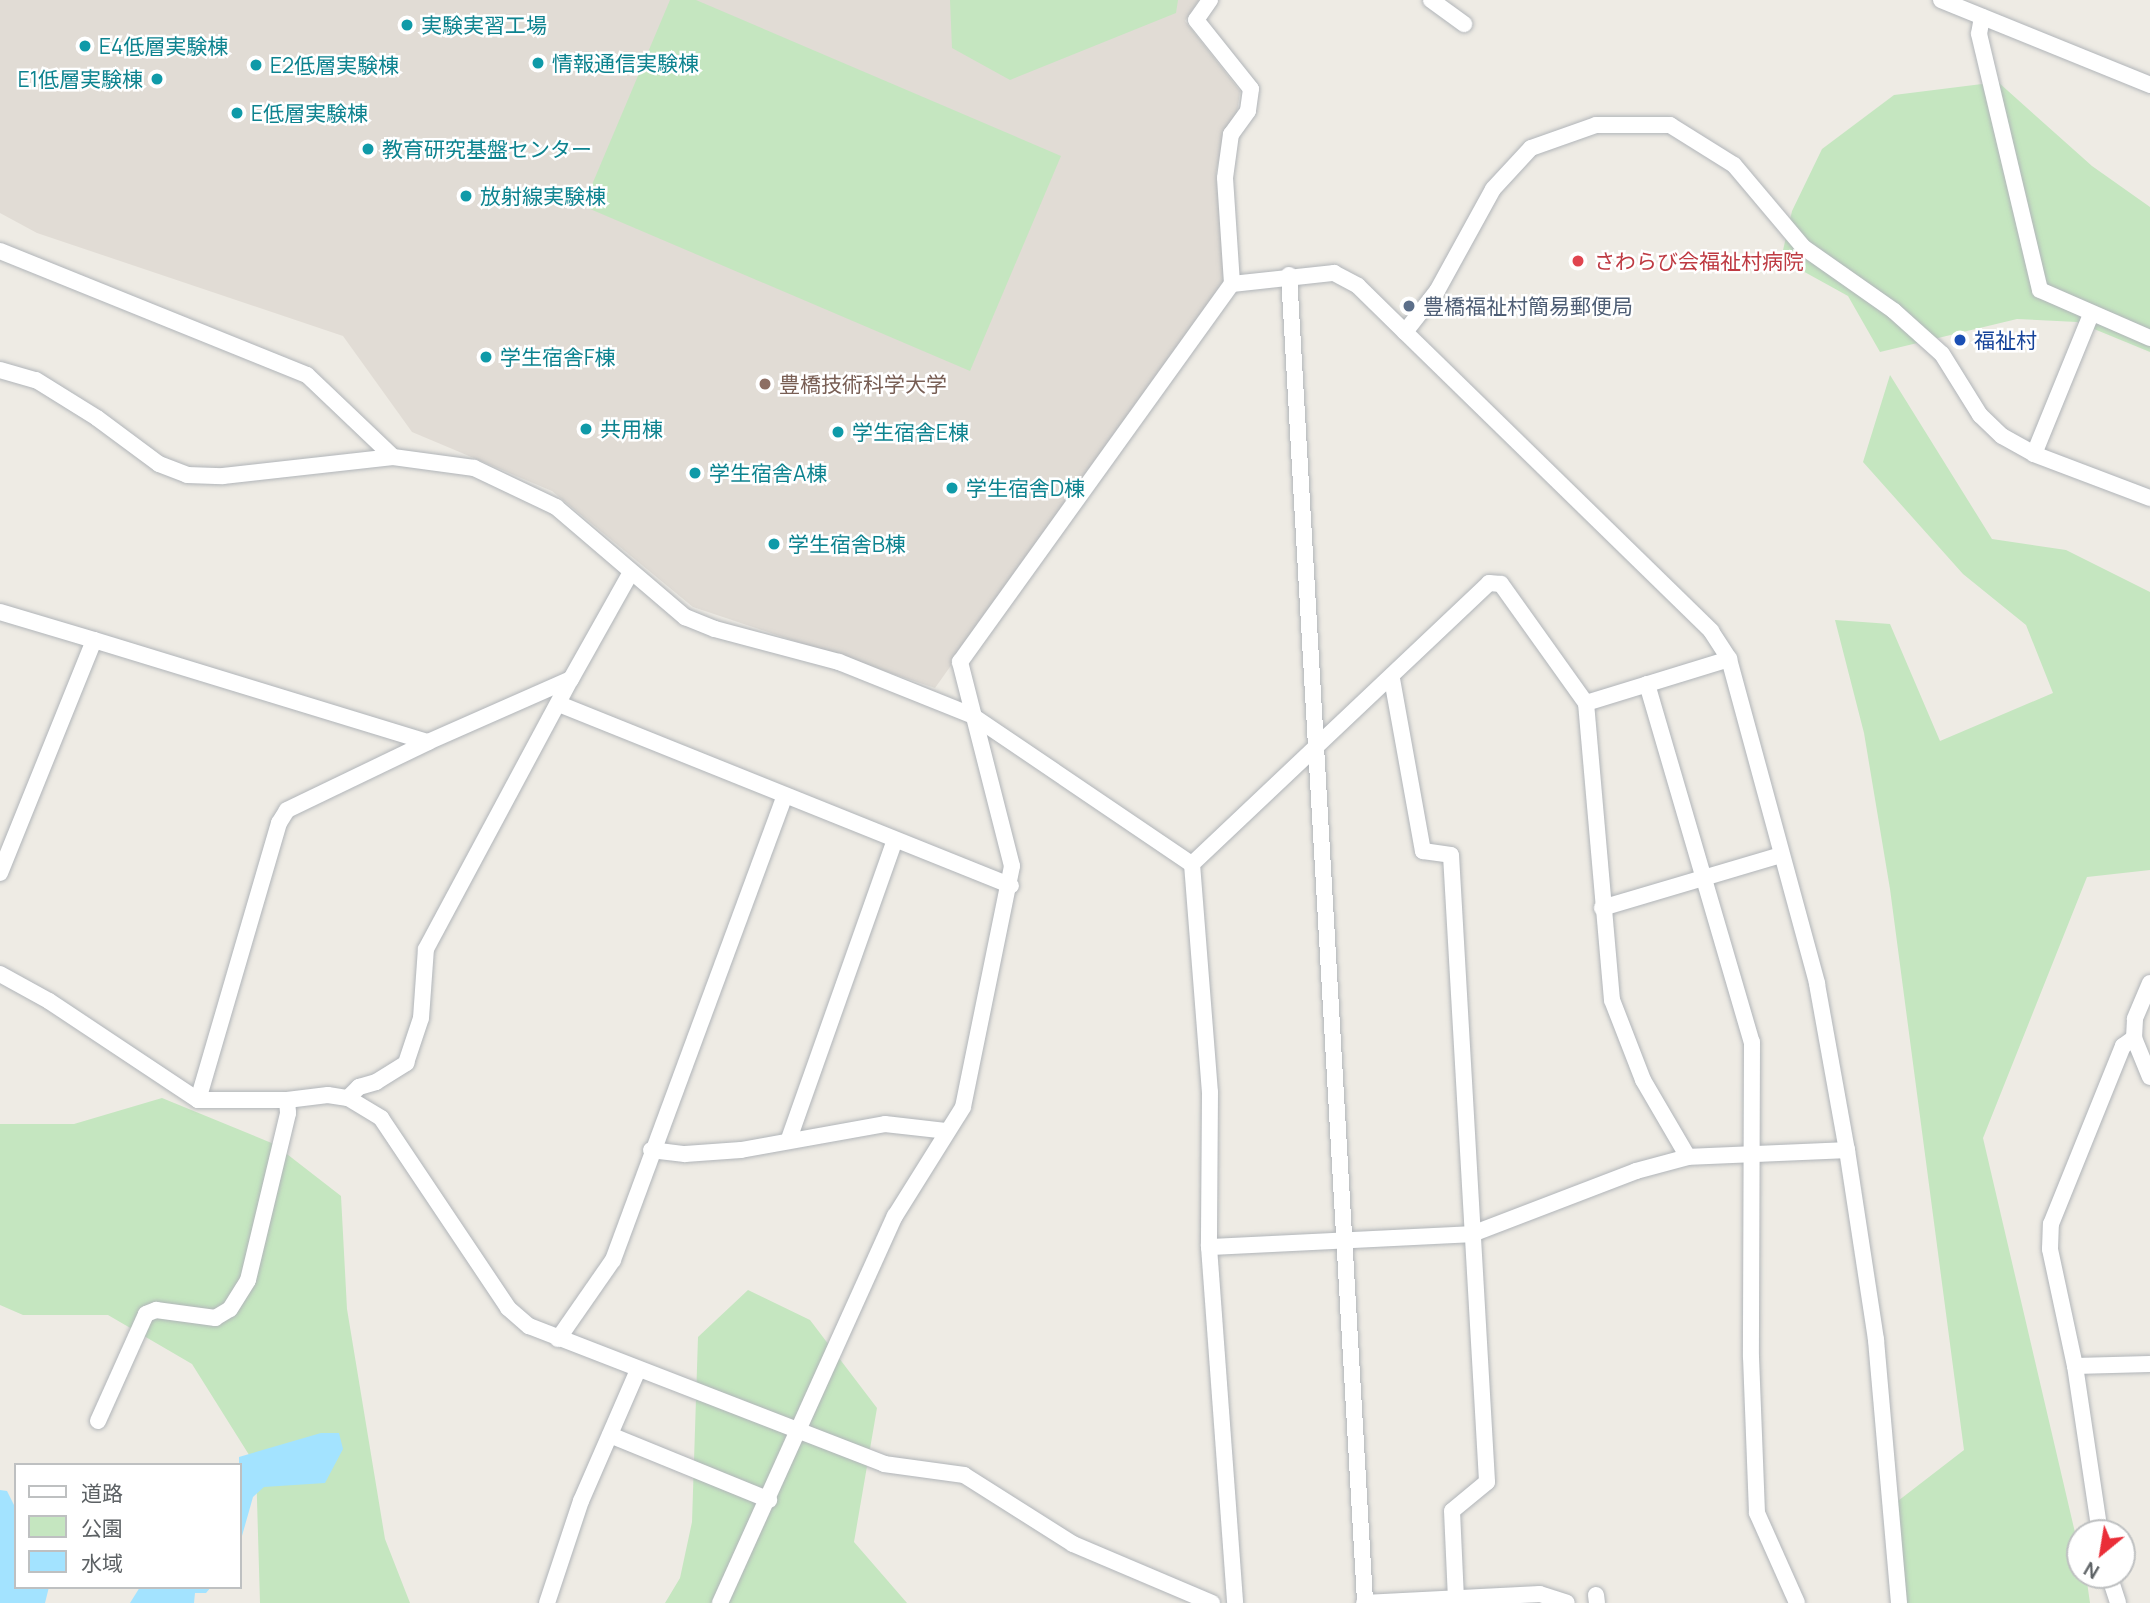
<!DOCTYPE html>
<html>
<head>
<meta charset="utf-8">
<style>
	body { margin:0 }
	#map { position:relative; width:2150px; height:1603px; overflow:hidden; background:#eeebe4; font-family:Manrope,"Noto Sans JP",sans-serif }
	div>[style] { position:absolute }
	.education>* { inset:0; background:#e1dcd5 }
	.green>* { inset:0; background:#c5e6c0 }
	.water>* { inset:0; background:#a3e3ff }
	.roads { filter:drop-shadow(0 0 2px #b1b5b9) drop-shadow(0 0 2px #b1b5b9) }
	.minor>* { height:16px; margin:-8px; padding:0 8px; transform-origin:8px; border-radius:8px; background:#fff }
	.dots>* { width:19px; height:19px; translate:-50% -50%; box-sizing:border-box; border:4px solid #fff; border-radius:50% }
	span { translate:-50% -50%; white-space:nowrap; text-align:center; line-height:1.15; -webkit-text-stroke:5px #fff; paint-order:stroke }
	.culture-label { font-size:21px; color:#0d838f }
	.left { translate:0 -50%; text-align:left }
	.right { translate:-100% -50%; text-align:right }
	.health-label { font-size:21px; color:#be3a42 }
	.service-label { font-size:21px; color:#4e5e75 }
	.transit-label { font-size:21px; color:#164399 }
	.education-label { font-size:21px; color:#785e54 }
	.legend { position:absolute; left:14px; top:1463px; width:228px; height:126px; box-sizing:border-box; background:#fff; border:2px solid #bec0c1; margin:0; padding:9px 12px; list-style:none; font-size:21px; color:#5c6164 }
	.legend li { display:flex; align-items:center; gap:14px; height:35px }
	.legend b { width:35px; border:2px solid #bec0c1 }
	.north { position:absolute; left:2066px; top:1519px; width:70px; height:70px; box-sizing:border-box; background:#fff; border:2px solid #bec0c1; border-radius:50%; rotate:210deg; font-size:19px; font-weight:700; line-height:28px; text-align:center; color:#5c6164 }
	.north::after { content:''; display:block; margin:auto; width:24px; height:32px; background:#ea2e38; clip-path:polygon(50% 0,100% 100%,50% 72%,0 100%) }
</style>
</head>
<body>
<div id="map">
	<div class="education">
		<i style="clip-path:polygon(0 0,1199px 0,1185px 21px,1240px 91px,1237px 113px,1224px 135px,1216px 173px,1226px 279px,935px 688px,693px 607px,552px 491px,412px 432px,343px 336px,37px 233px,0 213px)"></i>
	</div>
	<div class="green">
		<i style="clip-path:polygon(670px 0,696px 0,1061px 156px,970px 371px,583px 206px)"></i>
		<i style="clip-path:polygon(950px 0,1178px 0,1176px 13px,1010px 80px,952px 48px)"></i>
		<i style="clip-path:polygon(1998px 82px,2092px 166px,2150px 207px,2150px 352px,2077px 322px,2017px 319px,1880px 352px,1848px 296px,1781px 259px,1792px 211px,1822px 149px,1894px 95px)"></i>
		<i style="clip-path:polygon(1890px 375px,1992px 539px,2066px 550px,2150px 592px,2150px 870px,2087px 877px,1983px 1138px,2080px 1554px,2080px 1575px,2086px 1575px,2090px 1603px,1905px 1603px,1894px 1504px,1964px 1450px,1890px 889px,1864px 733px,1835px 620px,1890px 624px,1940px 741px,2053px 693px,2026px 625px,1963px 574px,1863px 462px)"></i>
		<i style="clip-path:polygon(162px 1098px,274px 1144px,341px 1196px,347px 1309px,385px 1539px,410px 1603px,260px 1603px,256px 1466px,192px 1364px,108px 1315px,23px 1315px,0 1305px,0 1124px,74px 1124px)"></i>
		<i style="clip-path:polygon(748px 1290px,810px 1320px,877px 1408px,854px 1542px,907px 1603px,665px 1603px,680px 1578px,692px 1522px,698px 1337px)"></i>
	</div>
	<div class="water">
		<i style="clip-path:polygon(321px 1433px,339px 1433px,343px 1449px,325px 1483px,264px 1487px,253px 1497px,240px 1543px,239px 1457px)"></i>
		<i style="clip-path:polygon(0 1490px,7px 1491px,16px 1509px,16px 1587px,49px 1587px,45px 1603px,0 1603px)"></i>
		<i style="clip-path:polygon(140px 1587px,211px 1587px,206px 1593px,195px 1593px,194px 1603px,130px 1603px)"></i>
	</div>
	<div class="roads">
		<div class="minor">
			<i style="left:1210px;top:0;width:24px;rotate:125deg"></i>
			<i style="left:1196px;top:20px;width:88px;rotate:51.4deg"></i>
			<i style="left:1251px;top:89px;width:22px;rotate:98deg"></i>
			<i style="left:1248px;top:111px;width:29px;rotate:126deg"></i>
			<i style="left:1231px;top:134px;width:44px;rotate:97.8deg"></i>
			<i style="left:1225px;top:178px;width:106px;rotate:86.2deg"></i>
			<i style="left:1431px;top:0;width:41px;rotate:36deg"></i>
			<i style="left:1941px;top:0;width:226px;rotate:22.1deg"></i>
			<i style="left:1982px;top:17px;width:17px;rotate:100deg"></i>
			<i style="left:1979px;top:34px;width:263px;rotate:76.6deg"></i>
			<i style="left:2040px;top:290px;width:120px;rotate:23.6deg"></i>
			<i style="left:0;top:251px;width:331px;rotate:22deg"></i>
			<i style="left:307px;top:375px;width:119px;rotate:43.6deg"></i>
			<i style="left:393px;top:457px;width:82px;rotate:7.7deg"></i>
			<i style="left:474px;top:468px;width:91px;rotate:25.4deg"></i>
			<i style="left:556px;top:507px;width:170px;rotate:40.5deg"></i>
			<i style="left:685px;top:617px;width:32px;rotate:22deg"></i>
			<i style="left:715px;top:629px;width:128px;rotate:14.9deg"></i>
			<i style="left:839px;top:662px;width:144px;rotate:21.9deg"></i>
			<i style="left:973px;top:716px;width:264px;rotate:34.1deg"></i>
			<i style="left:1192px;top:864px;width:229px;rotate:85.5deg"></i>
			<i style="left:1210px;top:1092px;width:155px;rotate:90.4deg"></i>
			<i style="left:1209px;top:1247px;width:357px;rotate:85.8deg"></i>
			<i style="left:1289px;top:275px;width:1330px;rotate:86.72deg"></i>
			<i style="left:1405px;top:332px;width:428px;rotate:44.3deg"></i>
			<i style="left:1711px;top:631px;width:33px;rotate:57deg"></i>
			<i style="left:1729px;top:659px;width:337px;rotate:74.8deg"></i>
			<i style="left:1817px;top:984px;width:169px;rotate:79.8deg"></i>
			<i style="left:1847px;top:1150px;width:192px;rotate:81.3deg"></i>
			<i style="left:1876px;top:1340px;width:264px;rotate:85deg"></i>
			<i style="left:0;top:370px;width:37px;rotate:16deg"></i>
			<i style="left:36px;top:380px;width:72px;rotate:31.9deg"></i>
			<i style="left:97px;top:418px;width:77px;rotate:36.6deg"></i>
			<i style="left:159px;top:464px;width:30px;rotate:21deg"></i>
			<i style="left:187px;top:475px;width:36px;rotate:2deg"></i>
			<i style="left:223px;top:476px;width:171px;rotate:-6.4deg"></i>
			<i style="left:2034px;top:454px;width:151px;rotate:-67.8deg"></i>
			<i style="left:0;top:612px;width:98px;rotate:16.6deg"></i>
			<i style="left:1392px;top:679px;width:175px;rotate:79.8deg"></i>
			<i style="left:1423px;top:851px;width:28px;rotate:8deg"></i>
			<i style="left:1451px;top:855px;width:628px;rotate:86.71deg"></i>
			<i style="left:1487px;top:1482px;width:45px;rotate:140.4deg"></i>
			<i style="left:1452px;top:1511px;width:87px;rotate:87.4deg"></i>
			<i style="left:1647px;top:684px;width:373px;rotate:73.7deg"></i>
			<i style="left:1752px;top:1042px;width:315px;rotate:90.2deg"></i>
			<i style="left:1751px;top:1357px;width:156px;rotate:87.8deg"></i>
			<i style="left:1757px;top:1513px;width:98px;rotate:66deg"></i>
			<i style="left:1586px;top:703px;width:150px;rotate:-17.1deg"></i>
			<i style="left:559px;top:704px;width:487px;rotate:21.9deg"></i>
			<i style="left:1192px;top:864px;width:409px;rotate:-43.4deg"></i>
			<i style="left:1489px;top:583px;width:12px;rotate:5deg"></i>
			<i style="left:1501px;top:584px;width:146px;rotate:54.5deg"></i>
			<i style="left:1586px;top:703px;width:298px;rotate:85deg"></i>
			<i style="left:1612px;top:1000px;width:86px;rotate:68.8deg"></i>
			<i style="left:1643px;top:1080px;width:89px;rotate:59.7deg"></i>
			<i style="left:0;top:873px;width:251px;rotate:-68deg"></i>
			<i style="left:94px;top:640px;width:349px;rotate:17deg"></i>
			<i style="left:428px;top:742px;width:156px;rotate:-23.8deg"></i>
			<i style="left:571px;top:679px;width:120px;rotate:-60.7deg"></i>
			<i style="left:1602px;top:908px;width:187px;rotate:-16.5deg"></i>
			<i style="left:0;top:974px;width:56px;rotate:28.9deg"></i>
			<i style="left:49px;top:1001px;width:179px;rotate:33.6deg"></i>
			<i style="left:198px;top:1100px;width:89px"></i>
			<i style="left:287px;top:1100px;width:41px;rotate:-7deg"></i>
			<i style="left:328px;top:1095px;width:20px;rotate:9deg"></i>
			<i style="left:348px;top:1098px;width:39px;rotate:31deg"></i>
			<i style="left:381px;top:1118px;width:229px;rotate:56.2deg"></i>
			<i style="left:508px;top:1308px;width:28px;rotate:41deg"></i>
			<i style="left:529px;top:1326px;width:381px;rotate:21.2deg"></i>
			<i style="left:884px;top:1464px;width:81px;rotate:7.8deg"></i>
			<i style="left:964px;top:1475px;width:129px;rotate:32.3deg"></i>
			<i style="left:1073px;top:1544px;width:151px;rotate:23deg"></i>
			<i style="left:2150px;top:983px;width:39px;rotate:113deg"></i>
			<i style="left:2135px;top:1019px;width:19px;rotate:93deg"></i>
			<i style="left:2134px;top:1038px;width:42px;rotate:67.7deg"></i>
			<i style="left:348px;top:1098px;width:16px;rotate:-45deg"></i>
			<i style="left:359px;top:1087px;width:18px;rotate:-16deg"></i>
			<i style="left:376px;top:1082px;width:36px;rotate:-32deg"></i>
			<i style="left:406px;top:1063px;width:47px;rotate:-71.6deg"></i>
			<i style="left:421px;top:1018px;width:69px;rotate:-85.9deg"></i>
			<i style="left:426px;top:949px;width:306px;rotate:-61.8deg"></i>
			<i style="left:198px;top:1100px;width:289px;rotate:-73.7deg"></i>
			<i style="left:279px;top:823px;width:15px;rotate:-58deg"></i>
			<i style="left:287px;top:810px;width:157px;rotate:-25.7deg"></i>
			<i style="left:789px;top:1139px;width:317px;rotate:-70.5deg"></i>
			<i style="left:651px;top:1150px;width:34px;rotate:7deg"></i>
			<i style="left:685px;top:1154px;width:56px;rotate:-4.1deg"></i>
			<i style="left:741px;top:1150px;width:146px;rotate:-10.2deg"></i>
			<i style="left:885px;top:1124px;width:61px;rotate:6.5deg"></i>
			<i style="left:1209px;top:1247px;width:263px;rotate:-2.8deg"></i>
			<i style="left:1472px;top:1234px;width:176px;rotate:-21deg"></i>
			<i style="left:1636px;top:1171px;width:54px;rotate:-15.1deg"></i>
			<i style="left:1688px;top:1157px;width:159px;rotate:-2.5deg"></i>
			<i style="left:558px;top:1339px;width:96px;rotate:-55.2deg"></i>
			<i style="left:613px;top:1260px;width:495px;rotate:-69.7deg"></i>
			<i style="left:2075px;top:1366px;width:75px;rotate:-1.5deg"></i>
			<i style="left:98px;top:1421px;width:117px;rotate:-65.8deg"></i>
			<i style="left:146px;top:1314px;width:11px;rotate:-22deg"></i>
			<i style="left:156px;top:1310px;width:60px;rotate:7.7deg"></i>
			<i style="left:215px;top:1318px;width:17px;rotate:-31deg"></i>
			<i style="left:230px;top:1309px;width:34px;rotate:-58deg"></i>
			<i style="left:248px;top:1280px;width:172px;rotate:-76.5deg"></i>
			<i style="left:288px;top:1113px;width:13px;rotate:-94deg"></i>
			<i style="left:610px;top:1435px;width:172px;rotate:22.2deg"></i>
			<i style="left:2100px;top:1533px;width:169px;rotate:-98.5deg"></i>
			<i style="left:2075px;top:1366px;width:120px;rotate:-102.1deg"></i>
			<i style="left:2050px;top:1249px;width:25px;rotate:-88deg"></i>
			<i style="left:2051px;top:1224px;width:192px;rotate:-68deg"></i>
			<i style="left:2123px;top:1046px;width:14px;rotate:-36deg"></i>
			<i style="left:2109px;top:1575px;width:29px;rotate:72deg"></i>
			<i style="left:1596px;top:1595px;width:8px;rotate:83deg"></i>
			<i style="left:547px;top:1603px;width:108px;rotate:-71.6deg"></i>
			<i style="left:581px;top:1501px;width:143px;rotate:-66.5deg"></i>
			<i style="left:720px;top:1603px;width:425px;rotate:-65.7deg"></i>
			<i style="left:895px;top:1216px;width:128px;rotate:-58deg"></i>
			<i style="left:963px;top:1107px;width:246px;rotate:-78.5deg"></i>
			<i style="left:1012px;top:866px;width:211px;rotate:-104.3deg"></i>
			<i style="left:960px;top:662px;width:466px;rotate:-54.3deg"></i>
			<i style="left:1232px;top:284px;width:103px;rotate:-6.2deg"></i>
			<i style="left:1334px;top:273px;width:27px;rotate:28deg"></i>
			<i style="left:1358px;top:286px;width:66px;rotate:44.4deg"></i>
			<i style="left:1405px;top:332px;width:52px;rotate:-52deg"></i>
			<i style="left:1437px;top:291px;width:116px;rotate:-61.2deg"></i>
			<i style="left:1493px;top:189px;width:56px;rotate:-47.2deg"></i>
			<i style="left:1531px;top:148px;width:69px;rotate:-19.5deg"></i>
			<i style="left:1596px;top:125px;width:74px"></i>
			<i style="left:1670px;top:125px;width:75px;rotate:32deg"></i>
			<i style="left:1734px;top:165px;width:107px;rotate:49.9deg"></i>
			<i style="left:1803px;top:247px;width:111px;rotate:35.1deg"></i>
			<i style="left:1894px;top:311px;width:64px;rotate:41.9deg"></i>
			<i style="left:1942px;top:354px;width:72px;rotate:58.1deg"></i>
			<i style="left:1980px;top:415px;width:30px;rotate:44deg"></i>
			<i style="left:2002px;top:436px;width:37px;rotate:29deg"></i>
			<i style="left:2034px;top:454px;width:124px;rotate:20.8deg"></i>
			<i style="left:1364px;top:1603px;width:176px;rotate:-2.9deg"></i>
			<i style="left:1540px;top:1594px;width:28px;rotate:18deg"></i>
		</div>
	</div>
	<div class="dots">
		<i style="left:407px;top:25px;background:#0f9aa8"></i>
		<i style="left:85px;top:46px;background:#0f9aa8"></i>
		<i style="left:538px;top:63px;background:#0f9aa8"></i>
		<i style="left:256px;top:65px;background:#0f9aa8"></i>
		<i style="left:157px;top:79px;background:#0f9aa8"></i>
		<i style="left:237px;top:113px;background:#0f9aa8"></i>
		<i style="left:368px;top:149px;background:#0f9aa8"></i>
		<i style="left:466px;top:196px;background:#0f9aa8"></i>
		<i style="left:1578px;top:261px;background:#e0444e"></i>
		<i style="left:1409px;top:306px;background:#5c6f8a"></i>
		<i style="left:1960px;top:340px;background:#1a4fb4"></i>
		<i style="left:486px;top:357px;background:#0f9aa8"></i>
		<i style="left:765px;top:384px;background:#8d6e63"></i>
		<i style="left:586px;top:429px;background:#0f9aa8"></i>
		<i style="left:838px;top:432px;background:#0f9aa8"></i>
		<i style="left:695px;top:473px;background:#0f9aa8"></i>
		<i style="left:952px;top:488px;background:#0f9aa8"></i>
		<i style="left:774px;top:544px;background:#0f9aa8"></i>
	</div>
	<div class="culture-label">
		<span class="left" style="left:421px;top:25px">実験実習工場</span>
		<span class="left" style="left:99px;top:46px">E4低層実験棟</span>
		<span class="left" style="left:552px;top:63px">情報通信実験棟</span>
		<span class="left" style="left:270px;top:65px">E2低層実験棟</span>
		<span class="right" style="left:143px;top:79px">E1低層実験棟</span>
		<span class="left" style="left:251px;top:113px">E低層実験棟</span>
		<span class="left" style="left:382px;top:149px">教育研究基盤センター</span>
		<span class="left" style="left:480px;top:196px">放射線実験棟</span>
		<span class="left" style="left:500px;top:357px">学生宿舎F棟</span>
		<span class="left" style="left:600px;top:429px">共用棟</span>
		<span class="left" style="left:852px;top:432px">学生宿舎E棟</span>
		<span class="left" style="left:709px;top:473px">学生宿舎A棟</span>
		<span class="left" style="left:966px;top:488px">学生宿舎D棟</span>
		<span class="left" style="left:788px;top:544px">学生宿舎B棟</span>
	</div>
	<div class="health-label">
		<span class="left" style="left:1594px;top:261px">さわらび会福祉村病院</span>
	</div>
	<div class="service-label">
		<span class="left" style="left:1423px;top:306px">豊橋福祉村簡易郵便局</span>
	</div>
	<div class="transit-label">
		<span class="left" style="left:1974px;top:340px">福祉村</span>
	</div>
	<div class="education-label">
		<span class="left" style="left:779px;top:384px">豊橋技術科学大学</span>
	</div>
	<ul class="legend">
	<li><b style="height:9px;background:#fff"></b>道路</li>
	<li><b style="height:19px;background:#c5e6c0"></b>公園</li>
	<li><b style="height:19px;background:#a3e3ff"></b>水域</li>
	</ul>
	<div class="north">N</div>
</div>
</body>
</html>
